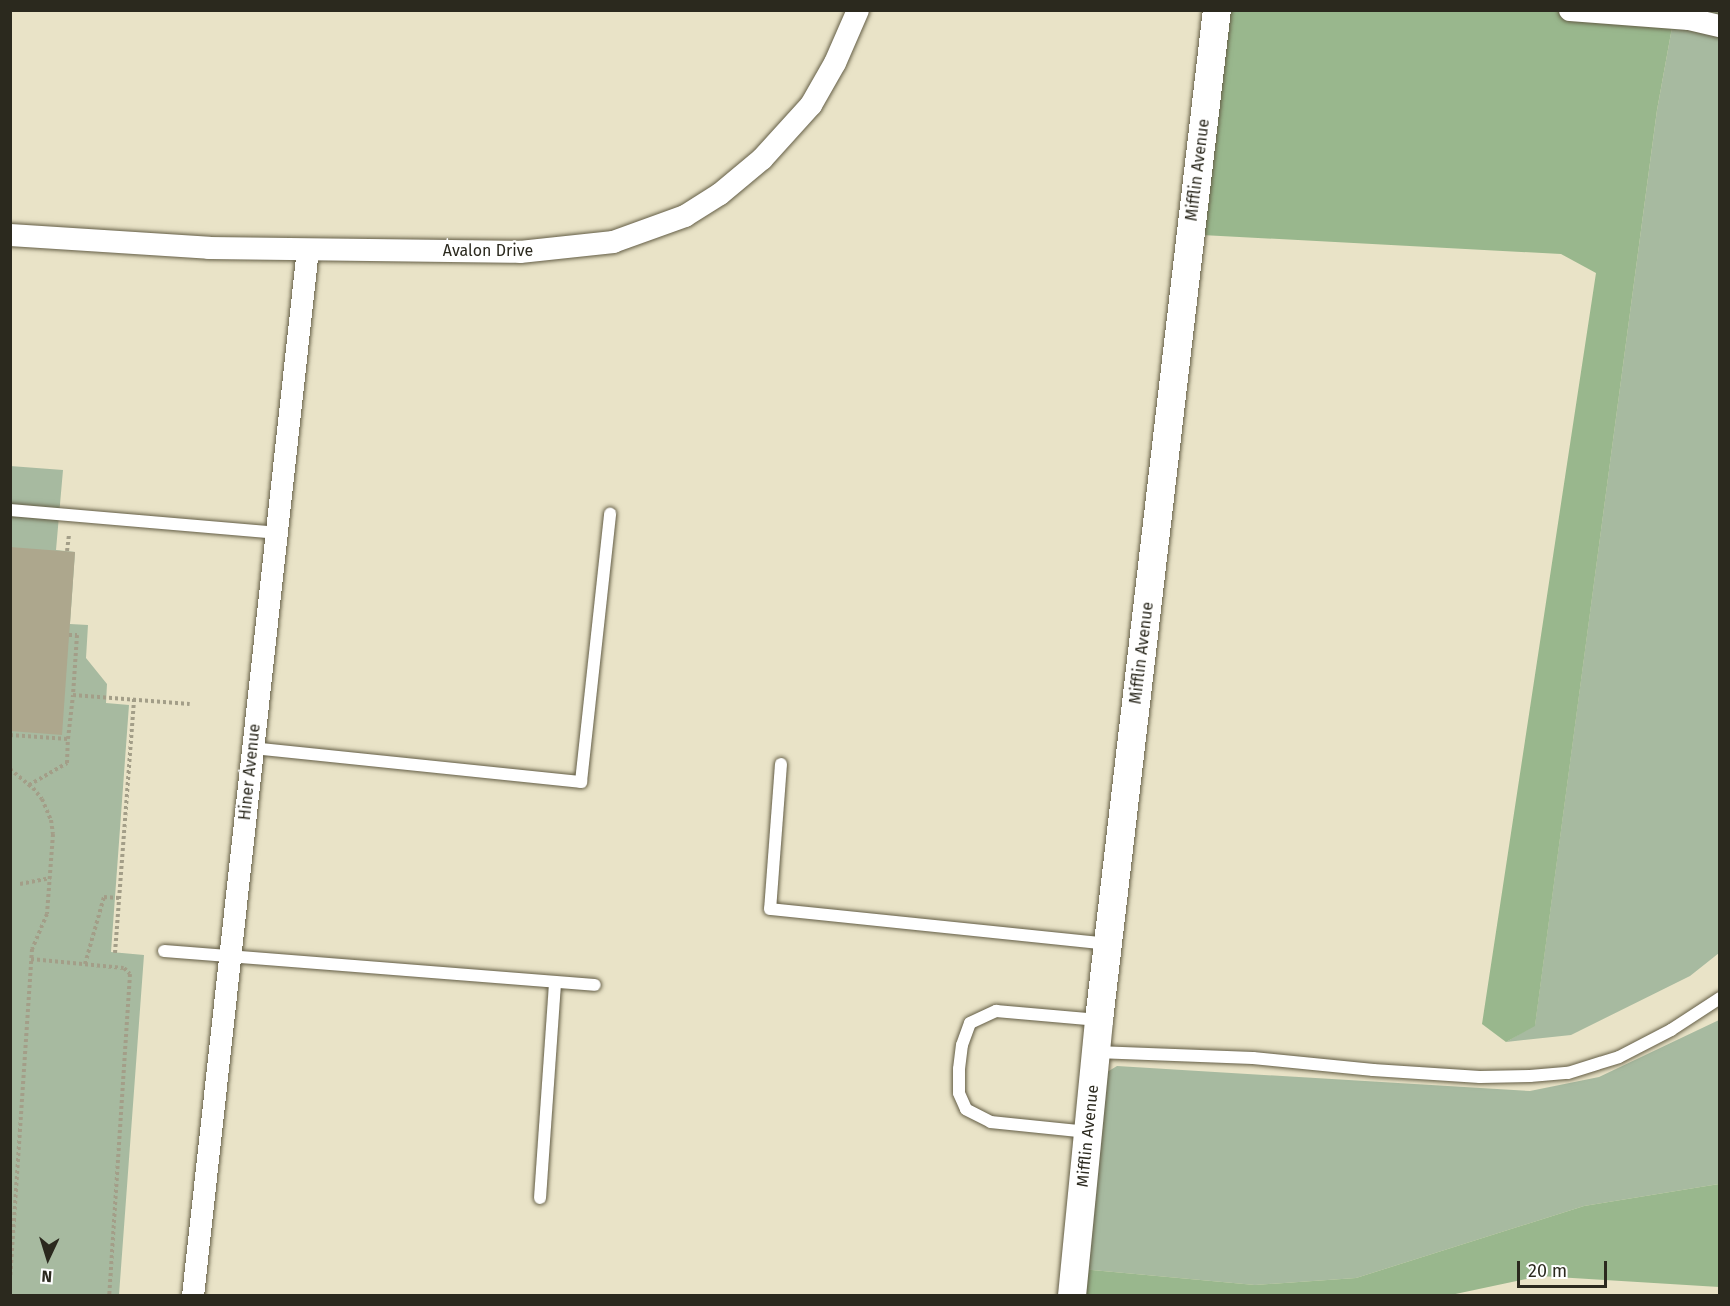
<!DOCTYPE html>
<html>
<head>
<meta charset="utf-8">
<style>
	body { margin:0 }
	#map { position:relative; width:1730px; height:1306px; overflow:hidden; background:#e9e3c7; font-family:"Fira Sans",sans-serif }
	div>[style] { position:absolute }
	.green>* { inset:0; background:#a7baa0 }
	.forest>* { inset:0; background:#99b78d }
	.building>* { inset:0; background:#ada78d }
	.path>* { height:4px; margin-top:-2px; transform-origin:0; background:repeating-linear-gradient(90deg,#a39e88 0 3px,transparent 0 6px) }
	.roads { filter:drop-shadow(0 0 2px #635d45) drop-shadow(0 0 2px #635d45) }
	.service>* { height:12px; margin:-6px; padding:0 6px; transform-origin:6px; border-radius:6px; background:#fff }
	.minor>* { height:22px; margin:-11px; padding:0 11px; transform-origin:11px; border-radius:11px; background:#fff }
	.tertiary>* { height:28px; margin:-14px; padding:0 14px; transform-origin:14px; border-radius:14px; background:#fff }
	span { translate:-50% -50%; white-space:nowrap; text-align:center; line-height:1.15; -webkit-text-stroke:4.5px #fff; paint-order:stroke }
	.street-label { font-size:16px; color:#2b291e }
	.frame { position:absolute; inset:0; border:12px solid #2b291e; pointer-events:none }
	.north { position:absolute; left:18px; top:1228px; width:60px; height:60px; -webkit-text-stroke:4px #fff; paint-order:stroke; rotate:184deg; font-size:16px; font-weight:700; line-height:24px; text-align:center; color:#2b291e }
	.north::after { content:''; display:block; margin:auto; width:21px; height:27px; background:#2b291e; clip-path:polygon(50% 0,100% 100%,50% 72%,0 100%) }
	.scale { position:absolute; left:1517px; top:1261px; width:90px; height:27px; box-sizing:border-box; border:3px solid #2b291e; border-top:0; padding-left:8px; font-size:18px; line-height:21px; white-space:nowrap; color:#2b291e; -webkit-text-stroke:4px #fff; paint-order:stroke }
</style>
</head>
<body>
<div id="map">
	<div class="green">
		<i style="clip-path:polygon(1675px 11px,1719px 11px,1719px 953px,1690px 976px,1571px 1035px,1506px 1042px,1535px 1025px,1657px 110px)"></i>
		<i style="clip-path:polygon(10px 466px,63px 470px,56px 550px,75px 552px,70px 624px,88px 625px,86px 658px,107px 684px,106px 703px,129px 705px,111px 952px,144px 955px,119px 1295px,11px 1295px)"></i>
		<i style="clip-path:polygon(1719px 1020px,1719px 1184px,1584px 1206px,1356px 1278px,1255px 1285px,1081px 1269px,1099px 1077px,1117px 1066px,1530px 1091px,1599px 1077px)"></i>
	</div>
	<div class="forest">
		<i style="clip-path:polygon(1227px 11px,1675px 11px,1657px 110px,1535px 1026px,1506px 1042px,1482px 1024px,1596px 273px,1561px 254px,1202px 235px)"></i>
		<i style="clip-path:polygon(1719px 1184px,1719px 1287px,1540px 1276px,1446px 1296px,1076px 1296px,1081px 1269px,1255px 1285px,1356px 1278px,1584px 1206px)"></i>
	</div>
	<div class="building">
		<i style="clip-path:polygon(10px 547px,75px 552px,62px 735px,10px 731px)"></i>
	</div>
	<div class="path">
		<i style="left:67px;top:551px;width:16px;rotate:-83deg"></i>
		<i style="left:69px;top:635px;width:8px"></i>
		<i style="left:77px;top:635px;width:60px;rotate:93.8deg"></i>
		<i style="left:10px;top:735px;width:58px;rotate:3.9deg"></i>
		<i style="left:68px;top:739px;width:44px;rotate:-83.5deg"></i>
		<i style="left:73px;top:695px;width:117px;rotate:4.4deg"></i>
		<i style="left:10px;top:769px;width:30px;rotate:40deg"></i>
		<i style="left:33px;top:788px;width:14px;rotate:51deg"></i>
		<i style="left:42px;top:799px;width:23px;rotate:67deg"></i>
		<i style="left:51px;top:820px;width:14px;rotate:82deg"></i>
		<i style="left:53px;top:834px;width:80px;rotate:94.3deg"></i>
		<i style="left:47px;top:914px;width:38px;rotate:113deg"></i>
		<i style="left:32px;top:949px;width:329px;rotate:93.8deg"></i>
		<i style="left:29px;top:785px;width:44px;rotate:-30.1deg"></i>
		<i style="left:67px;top:763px;width:24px;rotate:-88deg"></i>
		<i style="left:20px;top:884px;width:31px;rotate:-11deg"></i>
		<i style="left:115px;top:953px;width:255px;rotate:-85.7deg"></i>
		<i style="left:31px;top:959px;width:93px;rotate:5.5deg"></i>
		<i style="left:124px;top:968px;width:8px;rotate:45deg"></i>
		<i style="left:130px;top:974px;width:323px;rotate:93.7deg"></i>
		<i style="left:85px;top:964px;width:70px;rotate:-74.2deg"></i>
		<i style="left:104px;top:897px;width:15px;rotate:4deg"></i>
	</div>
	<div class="roads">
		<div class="service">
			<i style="left:10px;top:510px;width:267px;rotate:4.9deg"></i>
			<i style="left:252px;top:748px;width:331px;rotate:5.9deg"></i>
			<i style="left:581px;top:782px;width:270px;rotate:-83.8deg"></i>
			<i style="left:781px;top:764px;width:145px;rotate:94.3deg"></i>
			<i style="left:770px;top:909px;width:340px;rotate:5.9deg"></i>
			<i style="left:164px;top:951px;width:432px;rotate:4.5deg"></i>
			<i style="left:1096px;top:1052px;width:157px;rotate:2.2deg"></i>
			<i style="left:1253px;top:1058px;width:121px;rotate:5.7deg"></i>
			<i style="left:1373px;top:1070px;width:107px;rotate:3.7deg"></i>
			<i style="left:1480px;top:1077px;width:50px;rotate:-1.1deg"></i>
			<i style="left:1530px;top:1076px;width:38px;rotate:-5deg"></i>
			<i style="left:1568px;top:1073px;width:53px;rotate:-17.4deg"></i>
			<i style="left:1619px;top:1057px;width:59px;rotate:-27.4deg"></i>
			<i style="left:1671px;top:1030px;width:59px;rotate:-33.1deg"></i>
			<i style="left:1088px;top:1132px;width:98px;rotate:-174.1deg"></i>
			<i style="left:991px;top:1122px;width:28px;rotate:-153deg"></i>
			<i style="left:966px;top:1109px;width:17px;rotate:-114deg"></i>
			<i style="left:959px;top:1093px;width:24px;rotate:-90deg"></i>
			<i style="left:959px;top:1069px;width:24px;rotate:-83deg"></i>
			<i style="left:962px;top:1045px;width:23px;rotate:-70deg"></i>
			<i style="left:970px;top:1023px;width:29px;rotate:-25deg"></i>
			<i style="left:996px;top:1011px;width:103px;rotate:5deg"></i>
			<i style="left:540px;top:1198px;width:216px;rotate:-86deg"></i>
		</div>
		<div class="minor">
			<i style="left:1570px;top:10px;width:119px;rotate:4.3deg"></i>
			<i style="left:1689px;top:19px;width:32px;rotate:13deg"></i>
			<i style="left:10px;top:235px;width:199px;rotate:3.7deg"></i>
			<i style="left:209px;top:248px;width:311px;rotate:0.7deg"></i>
			<i style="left:520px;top:252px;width:94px;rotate:-6.1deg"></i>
			<i style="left:613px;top:242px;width:77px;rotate:-19.9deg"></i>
			<i style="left:685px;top:216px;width:41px;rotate:-32.2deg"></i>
			<i style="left:720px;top:194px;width:55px;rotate:-39.8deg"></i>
			<i style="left:762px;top:159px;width:73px;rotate:-47.8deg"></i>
			<i style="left:811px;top:105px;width:48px;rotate:-60.3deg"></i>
			<i style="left:835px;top:63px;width:58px;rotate:-66.5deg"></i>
			<i style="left:193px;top:1296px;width:1052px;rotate:-83.73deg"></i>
		</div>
		<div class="tertiary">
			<i style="left:1072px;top:1296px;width:277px;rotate:-84.4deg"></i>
			<i style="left:1099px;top:1020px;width:1017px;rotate:-83.34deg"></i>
		</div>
	</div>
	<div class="street-label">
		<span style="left:1198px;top:170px;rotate:-83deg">Mifflin Avenue</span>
		<span style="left:488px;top:251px">Avalon Drive</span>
		<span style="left:1142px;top:653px;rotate:-83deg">Mifflin Avenue</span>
		<span style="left:250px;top:772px;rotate:-84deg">Hiner Avenue</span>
		<span style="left:1088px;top:1136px;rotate:-84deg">Mifflin Avenue</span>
	</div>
	<div class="frame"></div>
	<div class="north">N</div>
	<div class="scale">20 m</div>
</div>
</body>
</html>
